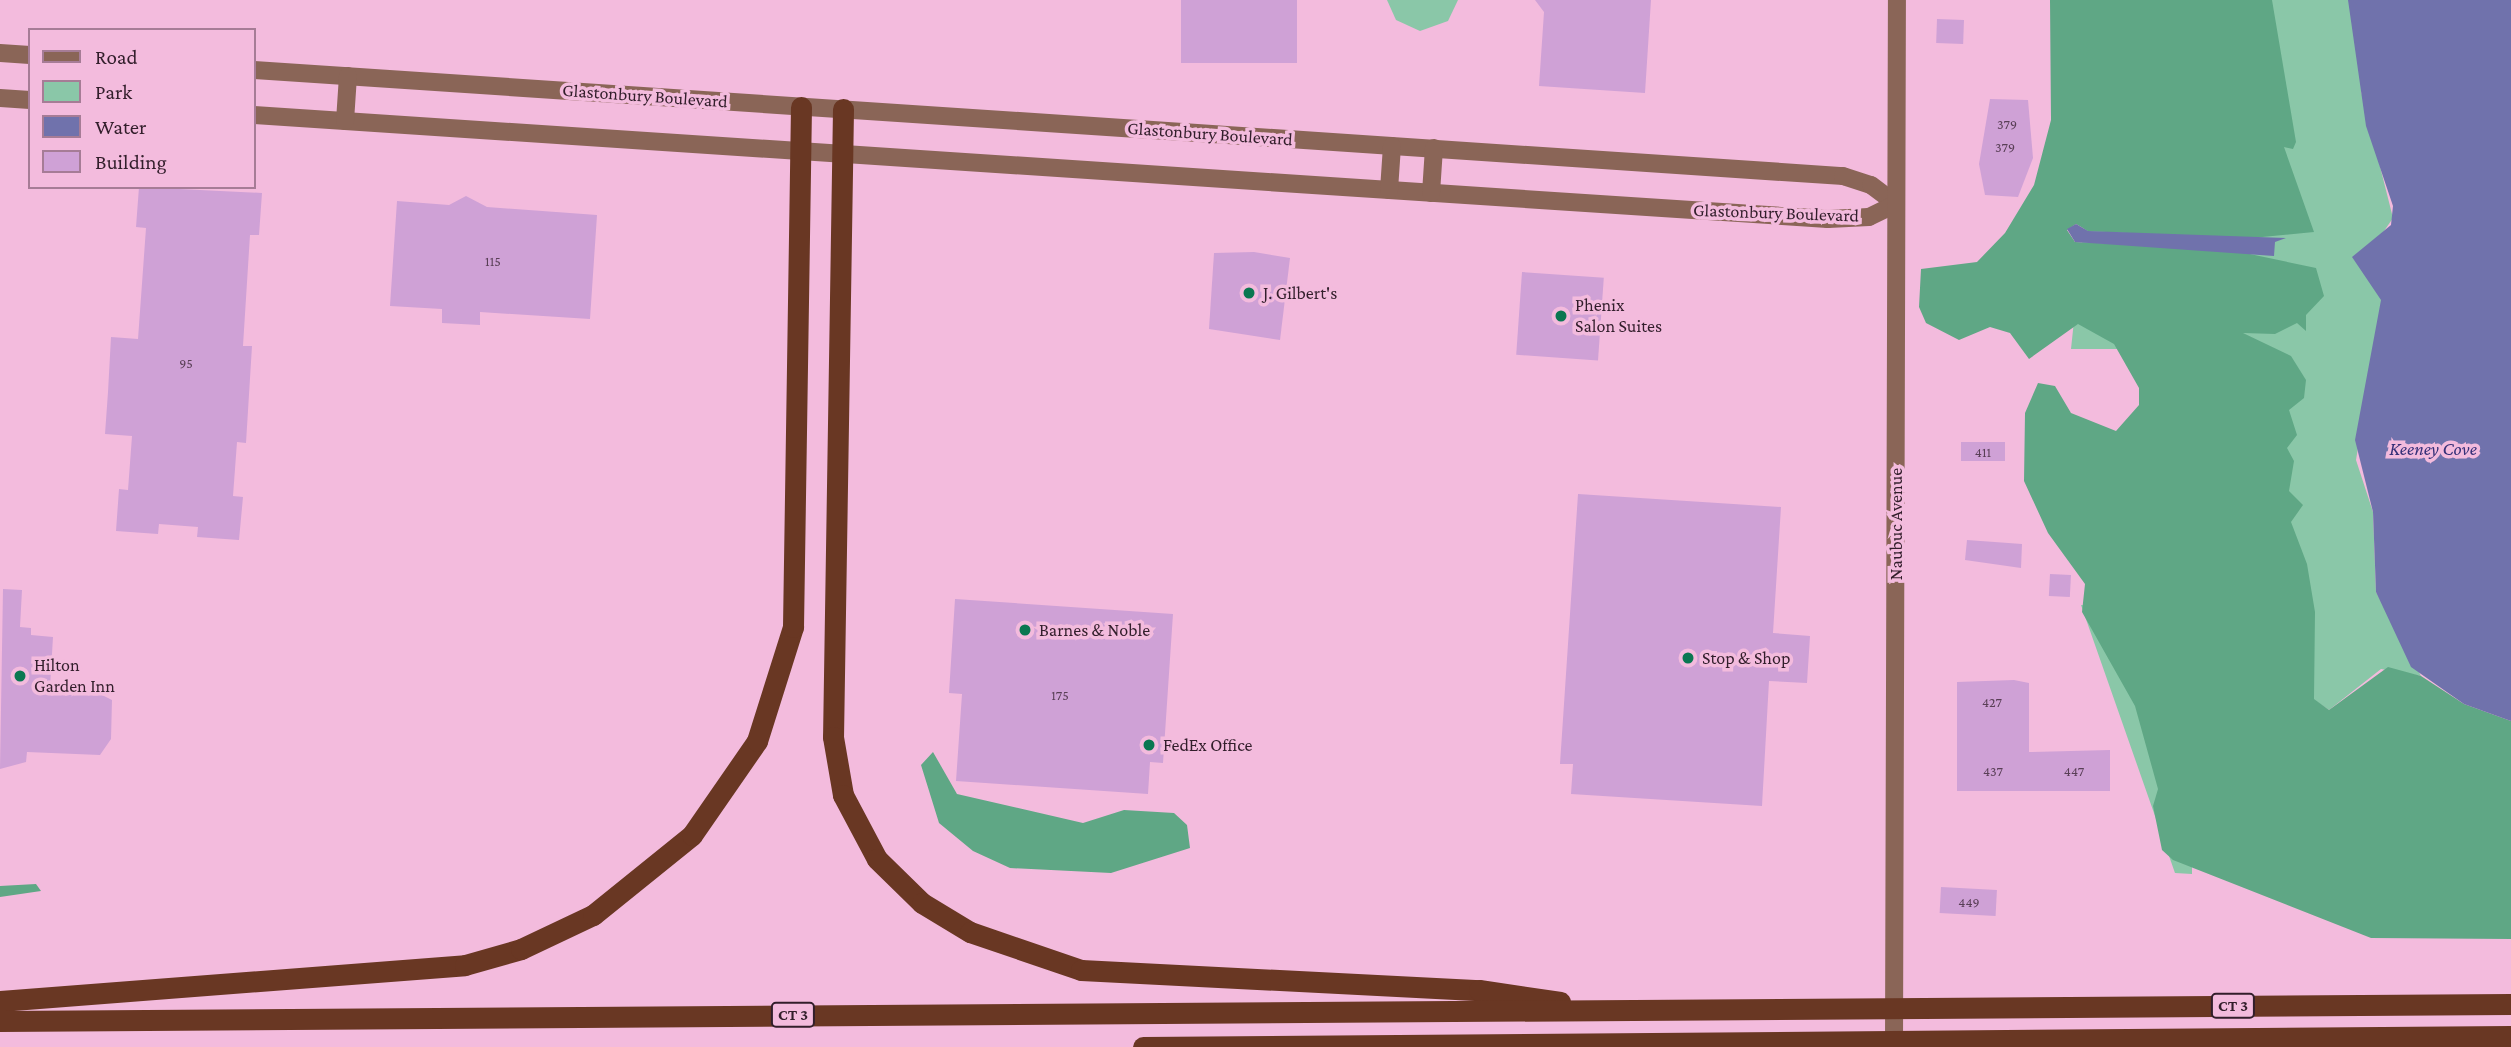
<!DOCTYPE html>
<html>
<head>
<meta charset="utf-8">
<style>
	body { margin:0 }
	#map { position:relative; width:2511px; height:1047px; overflow:hidden; background:#f3bbdd; font-family:"Crimson Pro",serif }
	div>[style] { position:absolute }
	.green>* { inset:0; background:#8ac7a8 }
	.forest>* { inset:0; background:#5fa785 }
	.water>* { inset:0; background:#7072ac }
	.building>* { inset:0; background:#cfa1d6; transform-origin:0 0 }
	.secondary>* { height:18px; margin:-9px; padding:0 9px; transform-origin:9px; border-radius:9px; background:#8a6557 }
	.highway>* { height:21px; margin:-10.5px; padding:0 10.5px; transform-origin:10.5px; border-radius:10.5px; background:#693723 }
	.dots>* { width:19px; height:19px; translate:-50% -50%; box-sizing:border-box; border:4px solid #f3bbdd; border-radius:50% }
	span { translate:-50% -50%; white-space:nowrap; text-align:center; line-height:1.15; -webkit-text-stroke:7px #f3bbdd; paint-order:stroke }
	.number-label { font-size:14px; color:#593f56 }
	.number-label span { -webkit-text-stroke-width:0 }
	.shield-label span { padding:2px 5px; background:#f3bbdd; border:2px solid; border-radius:5px; -webkit-text-stroke-width:0 }
	.shield-label { font-size:16px; color:#321e2b; font-weight:700 }
	.street-label { font-size:18px; color:#321e2b }
	.poi-label { font-size:18px; color:#321e2b }
	.left { translate:0 -50%; text-align:left }
	.water-label { font-size:19px; color:#353078; font-style:italic }
	.legend { position:absolute; left:28px; top:28px; width:228px; height:161px; box-sizing:border-box; background:#f3bbdd; border:2px solid #a67c96; margin:0; padding:9px 12px; list-style:none; font-size:21px; color:#321e2b }
	.legend li { display:flex; align-items:center; gap:14px; height:35px }
	.legend b { width:35px; border:2px solid #a67c96 }
</style>
</head>
<body>
<div id="map">
	<div class="green">
		<i style="clip-path:polygon(1387px 0,1458px 0,1448px 21px,1420px 31px,1396px 20px)"></i>
		<i style="clip-path:polygon(2108px 0,2375px 0,2361px 91px,2393px 218px,2382px 234px,2382px 301px,2356px 460px,2373px 512px,2376px 592px,2421px 676px,2381px 669px,2329px 710px,2314px 700px,2313px 661px,2192px 661px,2192px 874px,2175px 873px,2081px 605px,2149px 608px,2149px 349px,2071px 349px)"></i>
	</div>
	<div class="forest">
		<i style="clip-path:polygon(2050px 0,2272px 0,2296px 142px,2293px 149px,2284px 147px,2314px 232px,2242px 239px,2088px 231px,2076px 224px,2067px 230px,2075px 242px,2226px 249px,2316px 268px,2324px 296px,2306px 315px,2306px 331px,2297px 323px,2275px 334px,2243px 333px,2291px 356px,2306px 380px,2304px 398px,2289px 410px,2297px 435px,2287px 448px,2294px 461px,2289px 491px,2303px 505px,2291px 522px,2307px 564px,2315px 612px,2314px 699px,2329px 710px,2388px 667px,2421px 676px,2464px 704px,2511px 721px,2511px 939px,2371px 938px,2173px 860px,2162px 850px,2153px 806px,2158px 789px,2135px 706px,2082px 612px,2085px 584px,2048px 533px,2024px 481px,2025px 413px,2038px 383px,2055px 386px,2071px 413px,2116px 431px,2139px 405px,2139px 388px,2114px 344px,2078px 324px,2029px 359px,2010px 333px,1990px 327px,1959px 340px,1926px 323px,1919px 307px,1921px 269px,1977px 262px,2005px 233px,2034px 185px,2051px 120px)"></i>
		<i style="clip-path:polygon(933px 752px,957px 794px,1083px 823px,1124px 810px,1174px 813px,1187px 825px,1190px 848px,1111px 873px,1010px 868px,973px 851px,939px 823px,921px 765px)"></i>
		<i style="clip-path:polygon(36px 884px,41px 891px,0 897px,0 886px)"></i>
	</div>
	<div class="water">
		<i style="clip-path:polygon(2348px 0,2511px 0,2511px 721px,2464px 704px,2411px 667px,2376px 592px,2373px 512px,2355px 440px,2381px 300px,2352px 257px,2391px 225px,2393px 206px,2366px 126px)"></i>
		<i style="clip-path:polygon(2076px 224px,2088px 231px,2286px 238px,2275px 242px,2274px 256px,2075px 242px,2067px 229px)"></i>
	</div>
	<div class="building">
		<i style="left:1181px;top:0;width:116px;height:63px"></i>
		<i style="clip-path:polygon(1535px 0,1651px 0,1645px 93px,1539px 86px,1544px 12px)"></i>
		<i style="left:1937px;top:19px;width:27px;height:24px;rotate:2deg"></i>
		<i style="clip-path:polygon(1990px 99px,2028px 100px,2033px 158px,2018px 197px,1985px 195px,1979px 164px)"></i>
		<i style="clip-path:polygon(139px 187px,262px 193px,259px 235px,250px 235px,243px 346px,252px 346px,246px 443px,237px 442px,233px 496px,243px 497px,239px 540px,197px 537px,198px 527px,159px 524px,158px 534px,116px 531px,119px 489px,128px 490px,132px 436px,105px 434px,108px 392px,111px 337px,138px 339px,146px 228px,136px 227px)"></i>
		<i style="clip-path:polygon(466px 196px,487px 207px,597px 215px,590px 319px,480px 312px,480px 325px,442px 323px,442px 309px,390px 306px,397px 201px,449px 205px)"></i>
		<i style="clip-path:polygon(1254px 252px,1290px 258px,1280px 340px,1209px 329px,1214px 253px)"></i>
		<i style="left:1522px;top:272px;width:82px;height:83px;rotate:4deg"></i>
		<i style="left:1961px;top:442px;width:44px;height:19px"></i>
		<i style="clip-path:polygon(1578px 494px,1781px 507px,1773px 633px,1810px 636px,1807px 683px,1769px 681px,1762px 806px,1571px 794px,1573px 764px,1560px 764px)"></i>
		<i style="clip-path:polygon(1967px 540px,2022px 544px,2021px 568px,1965px 560px)"></i>
		<i style="left:2050px;top:574px;width:21px;height:22px;rotate:3deg"></i>
		<i style="clip-path:polygon(3px 589px,22px 590px,20px 627px,31px 628px,31px 635px,53px 637px,50px 687px,92px 690px,112px 700px,111px 739px,100px 755px,27px 752px,26px 762px,0 769px)"></i>
		<i style="clip-path:polygon(955px 599px,1173px 614px,1163px 763px,1150px 762px,1148px 794px,956px 781px,962px 694px,949px 693px)"></i>
		<i style="clip-path:polygon(2014px 680px,2029px 683px,2029px 752px,2110px 750px,2110px 791px,1957px 791px,1957px 682px)"></i>
		<i style="left:1941px;top:887px;width:56px;height:26px;rotate:3deg"></i>
	</div>
	<div class="secondary">
		<i style="left:0;top:53px;width:30px;rotate:4deg"></i>
		<i style="left:254px;top:70px;width:1593px;rotate:3.82deg"></i>
		<i style="left:1843px;top:176px;width:29px;rotate:18deg"></i>
		<i style="left:1871px;top:185px;width:31px;rotate:37deg"></i>
		<i style="left:0;top:98px;width:30px;rotate:4deg"></i>
		<i style="left:254px;top:115px;width:1577px;rotate:3.78deg"></i>
		<i style="left:1828px;top:219px;width:41px;rotate:-2.8deg"></i>
		<i style="left:1869px;top:217px;width:30px;rotate:-26deg"></i>
		<i style="left:345px;top:121px;width:45px;rotate:-86.2deg"></i>
		<i style="left:1389px;top:190px;width:44px;rotate:-86.1deg"></i>
		<i style="left:1431px;top:193px;width:45px;rotate:-86.2deg"></i>
		<i style="left:1894px;top:1047px;width:1047px;rotate:-89.84deg"></i>
	</div>
	<div class="highway">
		<i style="left:843px;top:109px;width:628px;rotate:90.91deg"></i>
		<i style="left:833px;top:737px;width:59px;rotate:80.2deg"></i>
		<i style="left:843px;top:795px;width:72px;rotate:62deg"></i>
		<i style="left:877px;top:859px;width:63px;rotate:44.4deg"></i>
		<i style="left:922px;top:903px;width:56px;rotate:31.1deg"></i>
		<i style="left:970px;top:932px;width:117px;rotate:18.9deg"></i>
		<i style="left:1081px;top:970px;width:399px;rotate:2.9deg"></i>
		<i style="left:1479px;top:990px;width:82px;rotate:8.4deg"></i>
		<i style="left:0;top:1001px;width:466px;rotate:-4.4deg"></i>
		<i style="left:465px;top:965px;width:58px;rotate:-15.9deg"></i>
		<i style="left:521px;top:949px;width:80px;rotate:-25.3deg"></i>
		<i style="left:593px;top:915px;width:127px;rotate:-38.9deg"></i>
		<i style="left:692px;top:835px;width:114px;rotate:-55.3deg"></i>
		<i style="left:757px;top:741px;width:120px;rotate:-72.5deg"></i>
		<i style="left:793px;top:627px;width:520px;rotate:-89.12deg"></i>
		<i style="left:0;top:1021px;width:2511px;rotate:-0.39deg"></i>
		<i style="left:1143px;top:1047px;width:1368px;rotate:-0.46deg"></i>
	</div>
	<div class="dots">
		<i style="left:1249px;top:293px;background:#0b7751"></i>
		<i style="left:1561px;top:316px;background:#0b7751"></i>
		<i style="left:1025px;top:630px;background:#0b7751"></i>
		<i style="left:1688px;top:658px;background:#0b7751"></i>
		<i style="left:20px;top:676px;background:#0b7751"></i>
		<i style="left:1149px;top:745px;background:#0b7751"></i>
	</div>
	<div class="number-label">
		<span style="left:2007px;top:124px">379</span>
		<span style="left:2005px;top:147px">379</span>
		<span style="left:493px;top:261px">115</span>
		<span style="left:186px;top:363px">95</span>
		<span style="left:1983px;top:452px">411</span>
		<span style="left:1060px;top:695px">175</span>
		<span style="left:1992px;top:702px">427</span>
		<span style="left:1993px;top:771px">437</span>
		<span style="left:2074px;top:771px">447</span>
		<span style="left:1969px;top:902px">449</span>
	</div>
	<div class="shield-label">
		<span style="left:2233px;top:1006px">CT 3</span>
		<span style="left:793px;top:1015px">CT 3</span>
	</div>
	<div class="street-label">
		<span style="left:645px;top:96px;rotate:4deg">Glastonbury Boulevard</span>
		<span style="left:1210px;top:134px;rotate:4deg">Glastonbury Boulevard</span>
		<span style="left:1776px;top:213px;rotate:2deg">Glastonbury Boulevard</span>
		<span style="left:1896px;top:524px;rotate:-90deg">Naubuc Avenue</span>
	</div>
	<div class="poi-label">
		<span class="left" style="left:1263px;top:293px">J. Gilbert's</span>
		<span class="left" style="left:1575px;top:316px">Phenix<br>Salon Suites</span>
		<span class="left" style="left:1039px;top:630px">Barnes &amp; Noble</span>
		<span class="left" style="left:1702px;top:658px">Stop &amp; Shop</span>
		<span class="left" style="left:34px;top:676px">Hilton<br>Garden Inn</span>
		<span class="left" style="left:1163px;top:745px">FedEx Office</span>
	</div>
	<div class="water-label">
		<span style="left:2433px;top:449px">Keeney Cove</span>
	</div>
	<ul class="legend">
	<li><b style="height:9px;background:#8a6557"></b>Road</li>
	<li><b style="height:19px;background:#8ac7a8"></b>Park</li>
	<li><b style="height:19px;background:#7072ac"></b>Water</li>
	<li><b style="height:19px;background:#cfa1d6"></b>Building</li>
	</ul>
</div>
</body>
</html>
